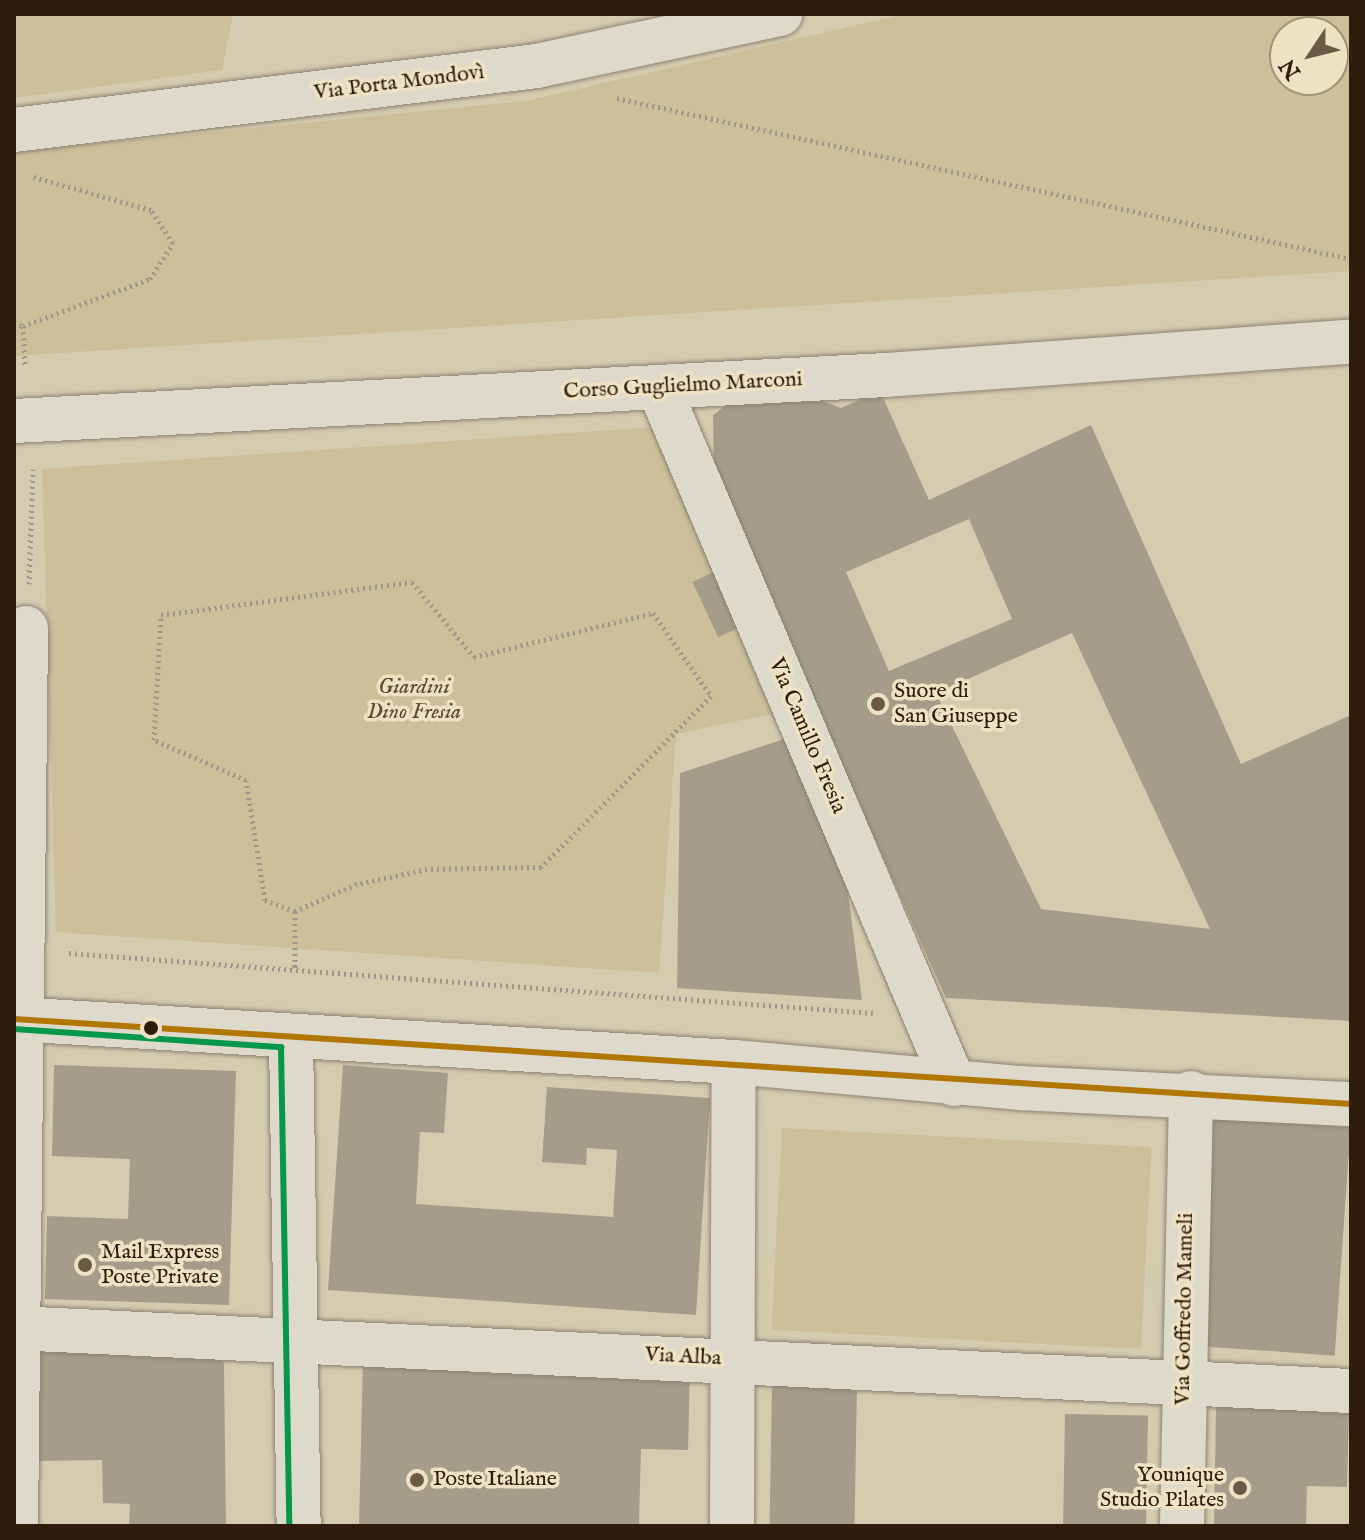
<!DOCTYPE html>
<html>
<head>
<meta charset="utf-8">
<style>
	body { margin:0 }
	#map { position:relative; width:1365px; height:1540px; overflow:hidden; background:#d5ccb0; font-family:"IM FELL English",serif }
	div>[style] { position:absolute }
	.green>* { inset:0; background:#ccbf9a; transform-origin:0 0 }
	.building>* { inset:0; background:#a59d8a; transform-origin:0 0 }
	.path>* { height:5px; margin-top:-2.5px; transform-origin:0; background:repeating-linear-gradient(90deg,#9e988c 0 2px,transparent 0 6px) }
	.roads { filter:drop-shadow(0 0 2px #8b8372) drop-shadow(0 0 2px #8b8372) }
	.minor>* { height:44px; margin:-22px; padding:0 22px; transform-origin:22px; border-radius:22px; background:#dedacb }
	.tertiary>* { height:44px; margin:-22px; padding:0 22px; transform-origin:22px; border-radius:22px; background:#dedacb }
	.bus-1>* { height:6px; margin:-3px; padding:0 3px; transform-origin:3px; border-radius:3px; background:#b17604 }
	.bus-2>* { height:6px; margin:-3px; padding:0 3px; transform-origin:3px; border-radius:3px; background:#05984a }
	.dots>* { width:22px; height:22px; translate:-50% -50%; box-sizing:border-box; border:4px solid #ede3c2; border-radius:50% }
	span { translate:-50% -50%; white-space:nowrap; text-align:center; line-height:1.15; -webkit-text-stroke:7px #ede3c2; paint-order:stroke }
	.street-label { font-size:22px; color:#301c0c }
	.park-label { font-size:22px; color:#5d4a31; font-style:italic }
	.poi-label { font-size:22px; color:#301c0c }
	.left { translate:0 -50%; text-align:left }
	.right { translate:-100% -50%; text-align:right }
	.frame { position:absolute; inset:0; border:16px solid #301c0c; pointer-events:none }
	.north { position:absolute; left:1269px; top:16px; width:80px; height:80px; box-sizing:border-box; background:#ede3c2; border:2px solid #a19379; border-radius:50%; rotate:235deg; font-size:22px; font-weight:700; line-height:32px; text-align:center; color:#301c0c }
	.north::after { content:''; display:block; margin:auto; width:28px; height:36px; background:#6a5a45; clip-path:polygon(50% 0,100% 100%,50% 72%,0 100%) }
</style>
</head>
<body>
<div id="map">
	<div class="green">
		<i style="clip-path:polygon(14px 14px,233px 14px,222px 70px,14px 98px)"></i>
		<i style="clip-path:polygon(evenodd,905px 14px,1351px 14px,1351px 271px,14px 356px,14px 152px,526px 101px,905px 14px,1285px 32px,1333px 32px,1333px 80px,1285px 80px,1285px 32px)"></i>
		<i style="clip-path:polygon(656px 427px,786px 711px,676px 734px,659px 973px,56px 932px,42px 469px)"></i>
		<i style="left:782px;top:1128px;width:370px;height:202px;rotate:3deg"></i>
	</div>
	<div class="building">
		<i style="clip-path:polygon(evenodd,880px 391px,929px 500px,1091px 425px,1241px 764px,1351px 715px,1351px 1021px,946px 998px,714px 480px,713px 415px,744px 392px,801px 393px,841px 408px,880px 391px,969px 519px,1012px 619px,889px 671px,846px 572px,969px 519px,880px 391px,1072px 633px,1210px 929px,1041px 909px,936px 693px,1072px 633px)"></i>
		<i style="left:716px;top:571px;width:61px;height:26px;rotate:65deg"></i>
		<i style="clip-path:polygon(803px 733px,838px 817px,862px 1000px,677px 988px,680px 773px)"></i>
		<i style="clip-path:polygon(54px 1065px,236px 1071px,229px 1305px,45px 1299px,47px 1216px,128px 1219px,130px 1159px,52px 1156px)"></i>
		<i style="clip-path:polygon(343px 1065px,448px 1073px,444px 1133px,420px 1132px,416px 1204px,613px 1217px,617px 1150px,587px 1148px,586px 1165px,542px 1162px,547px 1087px,710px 1098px,696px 1315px,328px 1290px)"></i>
		<i style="left:1205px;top:1117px;width:146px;height:229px;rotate:4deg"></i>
		<i style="clip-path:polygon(38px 1336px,216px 1353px,224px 1364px,226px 1526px,129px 1526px,130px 1504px,103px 1503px,102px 1460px,35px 1461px)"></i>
		<i style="clip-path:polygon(363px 1358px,690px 1367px,688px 1450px,641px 1449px,639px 1526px,359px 1526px)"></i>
		<i style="left:772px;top:1384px;width:85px;height:142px;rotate:1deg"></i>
		<i style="clip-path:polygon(1216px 1406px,1349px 1409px,1347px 1487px,1307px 1486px,1306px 1526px,1214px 1526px)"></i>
		<i style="left:1065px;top:1414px;width:83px;height:112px;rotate:1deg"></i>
	</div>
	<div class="path">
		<i style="left:617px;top:98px;width:751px;rotate:12.37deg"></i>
		<i style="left:14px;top:322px;width:10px;rotate:24deg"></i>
		<i style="left:23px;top:326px;width:135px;rotate:-20.3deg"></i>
		<i style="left:150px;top:279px;width:43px;rotate:-57.4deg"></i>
		<i style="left:173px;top:243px;width:40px;rotate:-124deg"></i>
		<i style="left:151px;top:210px;width:122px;rotate:-164.2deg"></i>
		<i style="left:23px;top:326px;width:41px;rotate:87.2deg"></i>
		<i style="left:29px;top:584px;width:115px;rotate:-88deg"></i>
		<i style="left:295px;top:911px;width:32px;rotate:-160deg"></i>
		<i style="left:265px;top:900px;width:121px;rotate:-99deg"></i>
		<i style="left:246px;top:780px;width:100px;rotate:-156.5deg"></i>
		<i style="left:154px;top:740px;width:125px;rotate:-86.8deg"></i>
		<i style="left:161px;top:615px;width:253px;rotate:-7.5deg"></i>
		<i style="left:412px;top:582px;width:97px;rotate:50.4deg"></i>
		<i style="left:474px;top:657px;width:184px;rotate:-13.8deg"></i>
		<i style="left:653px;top:613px;width:101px;rotate:55.1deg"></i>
		<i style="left:711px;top:696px;width:241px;rotate:134.8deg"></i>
		<i style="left:541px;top:867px;width:114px;rotate:179deg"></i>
		<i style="left:427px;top:869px;width:72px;rotate:167.9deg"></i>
		<i style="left:357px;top:884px;width:68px;rotate:156.5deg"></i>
		<i style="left:295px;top:911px;width:59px;rotate:90deg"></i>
		<i style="left:69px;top:953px;width:806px;rotate:4.27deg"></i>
	</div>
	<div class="roads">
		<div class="minor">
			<i style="left:14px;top:130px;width:527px;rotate:-6.98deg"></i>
			<i style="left:537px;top:66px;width:249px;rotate:-12.1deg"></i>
			<i style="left:659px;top:388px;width:756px;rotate:67.03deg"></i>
			<i style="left:291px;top:1038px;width:488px;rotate:89.1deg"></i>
			<i style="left:14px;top:1328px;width:1338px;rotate:2.7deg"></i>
			<i style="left:16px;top:1526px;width:898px;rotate:-89.36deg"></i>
			<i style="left:732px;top:1526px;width:464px;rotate:-89.8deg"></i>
			<i style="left:1182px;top:1526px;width:433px;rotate:-88.8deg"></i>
		</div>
		<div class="tertiary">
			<i style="left:14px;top:421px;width:872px;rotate:-3.02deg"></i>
			<i style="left:885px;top:375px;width:467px;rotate:-4.1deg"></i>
			<i style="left:14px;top:1019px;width:721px;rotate:3.42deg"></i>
			<i style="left:734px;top:1062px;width:288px;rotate:5.2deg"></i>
			<i style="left:1021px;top:1088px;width:330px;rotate:2.8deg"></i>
		</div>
	</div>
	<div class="bus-1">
		<i style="left:14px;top:1019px;width:1340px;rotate:3.64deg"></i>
	</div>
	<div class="bus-2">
		<i style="left:14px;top:1029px;width:268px;rotate:3.9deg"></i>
		<i style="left:281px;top:1047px;width:479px;rotate:89deg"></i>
	</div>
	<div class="dots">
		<i style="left:878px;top:704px;background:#6a5a45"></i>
		<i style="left:151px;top:1028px;background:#301c0c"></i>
		<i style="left:85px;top:1265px;background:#6a5a45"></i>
		<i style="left:417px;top:1480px;background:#6a5a45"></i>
		<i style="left:1240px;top:1488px;background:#6a5a45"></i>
	</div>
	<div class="street-label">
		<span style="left:399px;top:83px;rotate:-7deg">Via Porta Mondovì</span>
		<span style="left:683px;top:386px;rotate:-3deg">Corso Guglielmo Marconi</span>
		<span style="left:807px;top:736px;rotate:67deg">Via Camillo Fresia</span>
		<span style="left:1185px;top:1309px;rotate:-89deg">Via Goffredo Mameli</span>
		<span style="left:683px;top:1357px;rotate:3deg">Via Alba</span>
	</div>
	<div class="park-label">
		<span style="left:414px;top:700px">Giardini<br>Dino Fresia</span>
	</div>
	<div class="poi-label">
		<span class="left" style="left:894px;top:704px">Suore di<br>San Giuseppe</span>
		<span class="left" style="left:101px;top:1265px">Mail Express<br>Poste Private</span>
		<span class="right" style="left:1224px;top:1488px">Younique<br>Studio Pilates</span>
		<span class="left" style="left:433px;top:1480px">Poste Italiane</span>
	</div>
	<div class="frame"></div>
	<div class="north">N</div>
</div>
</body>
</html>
